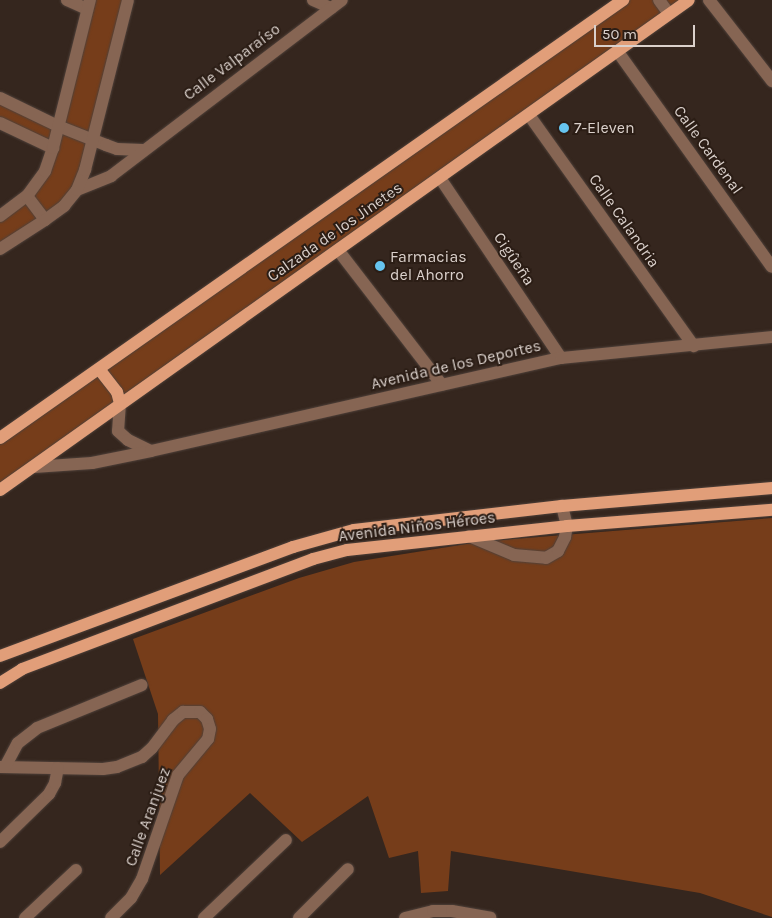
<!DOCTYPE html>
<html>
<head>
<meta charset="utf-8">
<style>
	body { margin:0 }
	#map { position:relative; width:772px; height:918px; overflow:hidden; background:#35261e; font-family:Karla,sans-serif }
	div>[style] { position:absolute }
	.green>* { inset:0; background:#763d1a }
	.roads { filter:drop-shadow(0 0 1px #4f413a) drop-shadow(0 0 1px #4f413a) }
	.minor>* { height:12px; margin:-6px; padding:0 6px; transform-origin:6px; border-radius:6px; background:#866553 }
	.major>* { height:12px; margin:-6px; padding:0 6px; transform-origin:6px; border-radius:6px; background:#e19e79 }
	.dots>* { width:14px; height:14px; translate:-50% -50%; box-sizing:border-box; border:2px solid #2b1d15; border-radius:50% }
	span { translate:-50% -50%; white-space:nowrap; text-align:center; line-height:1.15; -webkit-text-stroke:4px #2b1d15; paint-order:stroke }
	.street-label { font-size:16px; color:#dad0cb }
	.poi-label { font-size:16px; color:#dad0cb }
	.left { translate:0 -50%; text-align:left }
	.scale { position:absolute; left:594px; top:25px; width:101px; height:22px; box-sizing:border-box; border:2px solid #dad0cb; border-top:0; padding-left:6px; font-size:15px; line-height:18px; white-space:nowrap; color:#dad0cb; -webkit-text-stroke:4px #2b1d15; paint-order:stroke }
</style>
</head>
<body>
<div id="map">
	<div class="green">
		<i style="clip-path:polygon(91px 0,126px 0,76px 190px,0 247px,0 217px,40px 182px)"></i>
		<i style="clip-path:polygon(623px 0,685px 0,0 489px,0 440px)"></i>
		<i style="clip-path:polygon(0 98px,54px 124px,48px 145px,0 123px)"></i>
		<i style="clip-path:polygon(772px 518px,772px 917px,700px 893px,451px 851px,448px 891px,421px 893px,418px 851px,389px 858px,368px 796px,302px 842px,250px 793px,160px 875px,158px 714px,133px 639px,299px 578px,354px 562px,479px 542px)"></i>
	</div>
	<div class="roads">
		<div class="minor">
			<i style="left:67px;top:0;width:22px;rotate:24deg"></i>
			<i style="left:313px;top:0;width:20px;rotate:24deg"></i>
			<i style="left:659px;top:0;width:17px;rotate:54deg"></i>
			<i style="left:709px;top:0;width:103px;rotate:52.1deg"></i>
			<i style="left:618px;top:52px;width:264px;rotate:54.4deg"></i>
			<i style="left:0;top:98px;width:64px;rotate:25.8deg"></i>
			<i style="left:58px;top:126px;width:52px;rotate:21.6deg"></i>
			<i style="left:106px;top:145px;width:12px;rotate:20deg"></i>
			<i style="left:117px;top:149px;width:26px;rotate:2deg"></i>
			<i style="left:529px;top:115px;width:284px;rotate:54.5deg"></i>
			<i style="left:0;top:123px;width:59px;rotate:25.3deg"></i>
			<i style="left:440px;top:178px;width:217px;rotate:56.1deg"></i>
			<i style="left:77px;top:190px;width:37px;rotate:-22deg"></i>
			<i style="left:111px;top:176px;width:290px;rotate:-37.3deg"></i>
			<i style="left:27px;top:196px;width:30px;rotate:53deg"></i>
			<i style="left:0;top:216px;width:34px;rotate:-37deg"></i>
			<i style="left:27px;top:196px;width:31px;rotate:-54deg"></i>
			<i style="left:45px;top:171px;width:24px;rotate:-71deg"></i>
			<i style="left:53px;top:148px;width:153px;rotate:-76deg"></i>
			<i style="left:0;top:249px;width:54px;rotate:-32.8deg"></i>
			<i style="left:45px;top:220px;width:24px;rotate:-36deg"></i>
			<i style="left:64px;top:206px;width:21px;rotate:-51deg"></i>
			<i style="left:77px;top:190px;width:22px;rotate:-68deg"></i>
			<i style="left:85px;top:170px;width:175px;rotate:-75.8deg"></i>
			<i style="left:338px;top:250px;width:170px;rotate:52.4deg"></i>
			<i style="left:120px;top:403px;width:28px;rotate:94deg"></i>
			<i style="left:118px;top:431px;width:13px;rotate:42deg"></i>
			<i style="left:128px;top:440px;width:25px;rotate:26deg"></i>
			<i style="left:34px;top:467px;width:58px;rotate:-3.9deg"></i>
			<i style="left:92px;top:463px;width:60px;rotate:-11.5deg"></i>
			<i style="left:151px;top:451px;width:420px;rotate:-12.8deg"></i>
			<i style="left:561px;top:358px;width:212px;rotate:-5.7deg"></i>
			<i style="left:469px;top:536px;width:49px;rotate:22.9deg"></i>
			<i style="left:514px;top:555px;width:32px;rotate:5deg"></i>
			<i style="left:546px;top:558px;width:14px;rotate:-30deg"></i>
			<i style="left:558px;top:551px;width:16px;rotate:-63deg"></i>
			<i style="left:565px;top:537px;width:11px;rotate:-80deg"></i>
			<i style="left:567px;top:526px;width:21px;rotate:-104deg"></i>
			<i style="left:0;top:767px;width:103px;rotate:1.1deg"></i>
			<i style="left:103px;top:769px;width:14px;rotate:-8deg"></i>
			<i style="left:117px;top:767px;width:27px;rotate:-22deg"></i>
			<i style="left:142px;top:757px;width:13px;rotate:-42deg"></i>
			<i style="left:152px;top:748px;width:35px;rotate:-53deg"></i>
			<i style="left:173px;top:720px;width:13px;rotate:-39deg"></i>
			<i style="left:183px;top:712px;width:17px"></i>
			<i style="left:200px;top:712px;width:10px;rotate:45deg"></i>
			<i style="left:207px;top:719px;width:10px;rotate:73deg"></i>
			<i style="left:210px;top:729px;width:10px;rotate:101deg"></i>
			<i style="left:208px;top:739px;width:47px;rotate:129.8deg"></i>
			<i style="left:178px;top:775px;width:110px;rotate:109.1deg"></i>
			<i style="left:142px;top:879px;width:22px;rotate:120deg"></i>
			<i style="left:131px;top:898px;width:28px;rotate:135deg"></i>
			<i style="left:5px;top:767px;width:27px;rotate:-62deg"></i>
			<i style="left:18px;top:743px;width:24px;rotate:-38deg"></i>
			<i style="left:37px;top:728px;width:113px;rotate:-22.3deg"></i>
			<i style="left:0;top:842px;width:69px;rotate:-44.4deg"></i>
			<i style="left:49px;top:794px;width:13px;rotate:-61deg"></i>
			<i style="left:55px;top:783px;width:15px;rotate:-79deg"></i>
			<i style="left:25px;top:918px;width:70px;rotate:-43.3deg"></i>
			<i style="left:204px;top:918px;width:113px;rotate:-43.6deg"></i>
			<i style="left:299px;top:918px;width:69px;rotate:-45deg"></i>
			<i style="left:405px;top:918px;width:29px;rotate:-14deg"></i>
			<i style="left:433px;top:911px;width:19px"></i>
			<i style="left:452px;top:911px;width:39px;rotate:10deg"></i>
		</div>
		<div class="major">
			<i style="left:99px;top:369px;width:29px;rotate:52deg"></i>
			<i style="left:117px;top:392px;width:11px;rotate:75deg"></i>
			<i style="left:0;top:438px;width:762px;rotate:-35.11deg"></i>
			<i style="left:0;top:490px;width:845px;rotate:-35.42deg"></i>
			<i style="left:0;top:656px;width:313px;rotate:-20.4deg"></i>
			<i style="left:293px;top:547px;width:63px;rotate:-15.6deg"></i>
			<i style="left:354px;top:530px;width:209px;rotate:-6.6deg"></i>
			<i style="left:562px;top:506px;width:211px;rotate:-4.9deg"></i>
			<i style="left:0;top:683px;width:26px;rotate:-32deg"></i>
			<i style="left:22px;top:669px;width:311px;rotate:-20.7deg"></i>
			<i style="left:313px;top:559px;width:35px;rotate:-15deg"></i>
			<i style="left:347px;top:550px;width:221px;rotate:-6.2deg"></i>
			<i style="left:567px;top:526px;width:206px;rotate:-4.5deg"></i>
		</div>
	</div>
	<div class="dots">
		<i style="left:564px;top:128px;background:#66c4ef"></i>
		<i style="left:380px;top:266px;background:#66c4ef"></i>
	</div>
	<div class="street-label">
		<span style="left:232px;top:62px;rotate:-37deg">Calle Valparaíso</span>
		<span style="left:708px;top:150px;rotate:54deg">Calle Cardenal</span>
		<span style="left:624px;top:221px;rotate:55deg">Calle Calandria</span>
		<span style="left:335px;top:232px;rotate:-35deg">Calzada de los Jinetes</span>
		<span style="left:514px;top:259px;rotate:56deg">Cigûeña</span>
		<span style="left:456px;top:365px;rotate:-13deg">Avenida de los Deportes</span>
		<span style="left:417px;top:527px;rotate:-7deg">Avenida Niños Héroes</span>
		<span style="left:148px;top:817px;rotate:-70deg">Calle Aranjuez</span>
	</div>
	<div class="poi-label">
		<span class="left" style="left:574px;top:128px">7-Eleven</span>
		<span class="left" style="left:390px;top:266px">Farmacias<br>del Ahorro</span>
	</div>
	<div class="scale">50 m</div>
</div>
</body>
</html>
